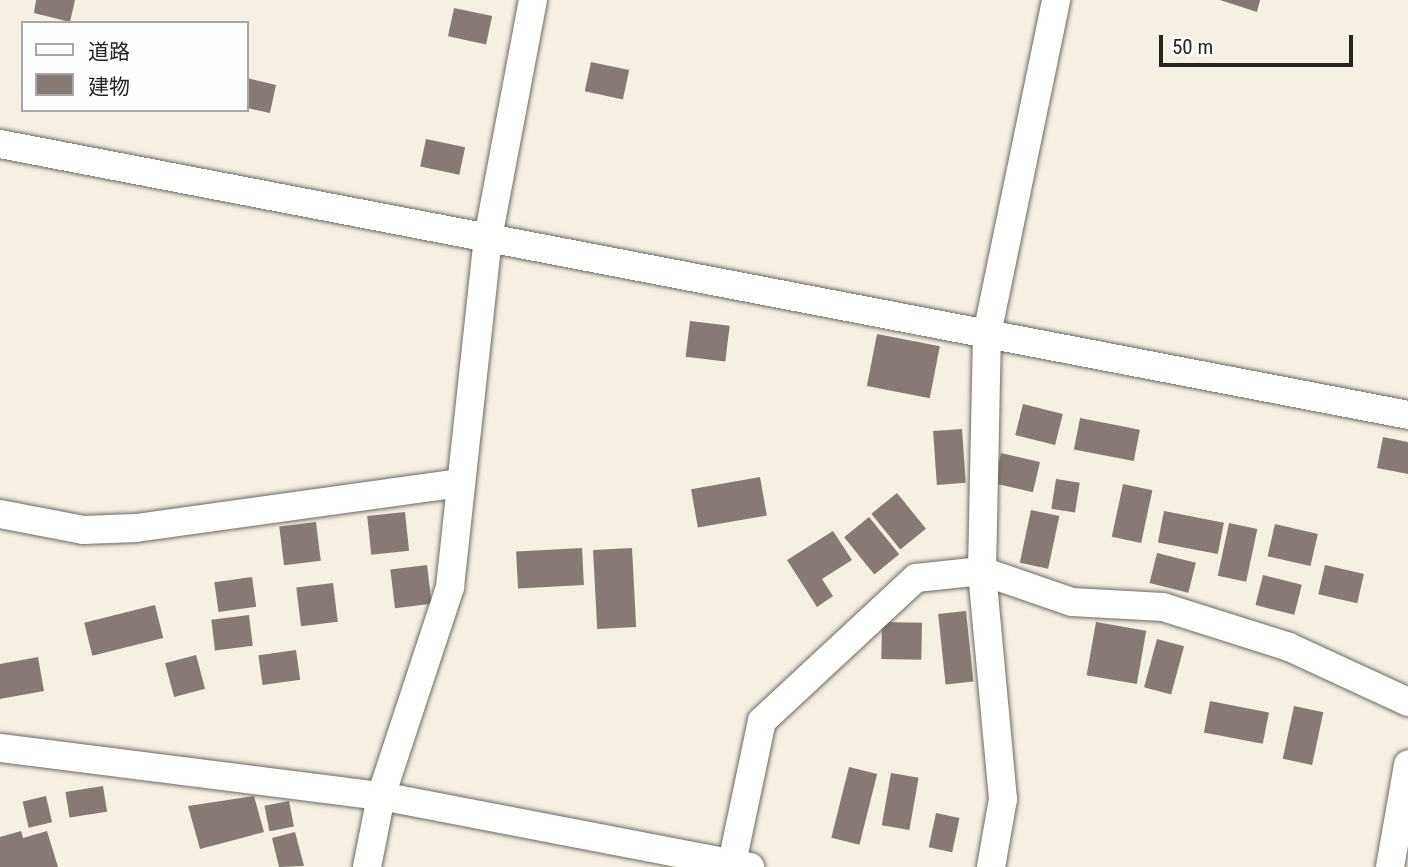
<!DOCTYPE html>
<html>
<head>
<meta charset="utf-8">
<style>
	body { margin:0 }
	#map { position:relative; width:1408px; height:867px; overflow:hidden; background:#f6f0e4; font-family:"Roboto Condensed","Noto Sans JP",sans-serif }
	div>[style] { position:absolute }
	.building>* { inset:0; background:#877a75; transform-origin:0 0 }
	.roads { filter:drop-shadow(0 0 2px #6e695e) drop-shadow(0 0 2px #6e695e) }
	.minor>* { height:28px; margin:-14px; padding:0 14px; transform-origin:14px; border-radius:14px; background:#fff }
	span { translate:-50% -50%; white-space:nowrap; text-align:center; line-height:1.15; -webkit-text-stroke:5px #fefefe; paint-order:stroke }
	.legend { position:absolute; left:21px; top:21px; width:228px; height:91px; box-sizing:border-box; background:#fefefe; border:2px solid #a8a7a6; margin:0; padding:9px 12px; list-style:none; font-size:21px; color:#272521 }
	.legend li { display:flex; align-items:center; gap:14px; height:35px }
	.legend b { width:35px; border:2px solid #a8a7a6 }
	.scale { position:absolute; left:1159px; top:35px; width:194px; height:32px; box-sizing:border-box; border:4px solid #272521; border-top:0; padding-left:9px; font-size:21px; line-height:24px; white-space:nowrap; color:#272521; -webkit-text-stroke:5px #fefefe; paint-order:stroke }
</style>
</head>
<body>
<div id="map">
	<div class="building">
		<i style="clip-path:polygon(36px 0,75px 0,70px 22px,34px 13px)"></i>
		<i style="clip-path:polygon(1220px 0,1260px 0,1257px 12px)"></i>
		<i style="left:454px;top:8px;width:39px;height:29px;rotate:12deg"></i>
		<i style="left:591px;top:62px;width:39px;height:30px;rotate:12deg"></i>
		<i style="clip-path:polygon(247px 78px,276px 85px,270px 113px,247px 108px)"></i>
		<i style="left:426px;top:139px;width:40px;height:28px;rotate:12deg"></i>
		<i style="left:690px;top:321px;width:40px;height:36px;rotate:7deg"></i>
		<i style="left:877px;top:334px;width:64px;height:53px;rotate:11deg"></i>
		<i style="left:1023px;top:404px;width:41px;height:32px;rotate:14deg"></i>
		<i style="left:1080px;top:418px;width:61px;height:32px;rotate:11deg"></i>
		<i style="left:962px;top:429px;width:54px;height:29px;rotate:86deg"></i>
		<i style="clip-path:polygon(1383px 437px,1408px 442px,1408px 474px,1377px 468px)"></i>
		<i style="left:1001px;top:453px;width:40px;height:31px;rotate:13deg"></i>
		<i style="left:760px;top:477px;width:39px;height:70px;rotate:80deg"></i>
		<i style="left:1056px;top:479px;width:24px;height:30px;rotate:9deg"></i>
		<i style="left:1123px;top:484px;width:30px;height:54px;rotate:12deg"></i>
		<i style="left:897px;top:493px;width:46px;height:33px;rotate:51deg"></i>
		<i style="left:1031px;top:510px;width:29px;height:54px;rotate:12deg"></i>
		<i style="left:1164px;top:511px;width:61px;height:32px;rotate:11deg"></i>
		<i style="left:405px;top:512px;width:39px;height:38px;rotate:84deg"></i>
		<i style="left:869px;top:517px;width:48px;height:32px;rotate:51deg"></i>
		<i style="left:316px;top:522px;width:39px;height:37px;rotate:83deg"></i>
		<i style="left:1229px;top:523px;width:29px;height:54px;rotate:12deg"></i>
		<i style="left:1275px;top:524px;width:44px;height:33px;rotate:13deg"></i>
		<i style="clip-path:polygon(833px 531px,852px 560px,822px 579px,833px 596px,817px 607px,787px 560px)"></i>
		<i style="left:582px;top:548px;width:37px;height:66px;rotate:87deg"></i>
		<i style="left:632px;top:548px;width:79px;height:39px;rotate:87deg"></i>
		<i style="left:1157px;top:553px;width:40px;height:31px;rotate:14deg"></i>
		<i style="left:427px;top:565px;width:39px;height:37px;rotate:83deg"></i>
		<i style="left:1325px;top:565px;width:40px;height:30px;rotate:13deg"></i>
		<i style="left:1263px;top:575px;width:40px;height:31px;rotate:14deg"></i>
		<i style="left:252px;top:577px;width:30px;height:38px;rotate:82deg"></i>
		<i style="left:333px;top:583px;width:39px;height:37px;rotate:83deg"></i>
		<i style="left:155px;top:605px;width:34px;height:73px;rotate:76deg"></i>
		<i style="left:966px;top:611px;width:71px;height:28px;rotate:84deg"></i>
		<i style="left:249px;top:615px;width:31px;height:38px;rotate:83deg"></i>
		<i style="left:882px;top:622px;width:40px;height:37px;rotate:1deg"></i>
		<i style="left:1096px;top:622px;width:51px;height:54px;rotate:10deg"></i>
		<i style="left:1157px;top:639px;width:28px;height:50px;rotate:15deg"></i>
		<i style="left:296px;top:650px;width:30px;height:38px;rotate:82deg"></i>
		<i style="left:196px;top:655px;width:35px;height:32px;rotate:75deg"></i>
		<i style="clip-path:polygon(38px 657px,44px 691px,0 699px,0 664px)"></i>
		<i style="left:1210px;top:701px;width:60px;height:32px;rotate:11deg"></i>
		<i style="left:1294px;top:706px;width:30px;height:54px;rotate:12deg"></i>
		<i style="left:849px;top:767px;width:29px;height:73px;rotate:14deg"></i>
		<i style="left:891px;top:773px;width:28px;height:53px;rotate:10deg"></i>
		<i style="left:103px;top:786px;width:26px;height:38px;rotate:81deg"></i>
		<i style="left:46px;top:796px;width:27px;height:24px;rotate:77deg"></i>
		<i style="clip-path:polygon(254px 796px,264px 832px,200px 849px,188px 806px)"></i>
		<i style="left:289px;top:801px;width:26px;height:25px;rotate:79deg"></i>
		<i style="left:936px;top:813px;width:24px;height:35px;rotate:12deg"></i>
		<i style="clip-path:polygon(21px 831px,23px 838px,47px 831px,58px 867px,0 867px,0 837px)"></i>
		<i style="clip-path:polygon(295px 832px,304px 866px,279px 867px,272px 838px)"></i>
	</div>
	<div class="roads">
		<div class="minor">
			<i style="left:0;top:144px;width:1434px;rotate:10.89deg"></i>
			<i style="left:0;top:514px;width:85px;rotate:10.9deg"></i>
			<i style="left:83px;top:530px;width:53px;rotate:-2.2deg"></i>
			<i style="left:136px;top:528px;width:328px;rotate:-7.9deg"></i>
			<i style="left:0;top:748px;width:384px;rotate:7.2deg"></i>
			<i style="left:381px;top:796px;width:376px;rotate:10.9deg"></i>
			<i style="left:732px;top:863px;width:145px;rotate:-78.1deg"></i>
			<i style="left:762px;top:721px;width:210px;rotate:-42.9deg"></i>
			<i style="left:916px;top:578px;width:66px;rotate:-6.1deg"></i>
			<i style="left:982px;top:571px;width:95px;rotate:19deg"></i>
			<i style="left:1072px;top:602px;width:91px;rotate:3.1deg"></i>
			<i style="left:1163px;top:607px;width:132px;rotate:17.6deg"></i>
			<i style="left:1289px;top:647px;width:131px;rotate:24.8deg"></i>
			<i style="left:367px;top:867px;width:72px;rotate:-78.8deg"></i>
			<i style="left:381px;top:796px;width:220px;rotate:-71.7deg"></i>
			<i style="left:450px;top:587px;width:351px;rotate:-83.8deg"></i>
			<i style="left:488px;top:238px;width:242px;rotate:-79.3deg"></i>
			<i style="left:991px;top:867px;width:69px;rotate:-80deg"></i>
			<i style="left:1003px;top:799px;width:229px;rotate:-95.3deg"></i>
			<i style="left:982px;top:571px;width:237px;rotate:-88.8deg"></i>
			<i style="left:987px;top:334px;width:341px;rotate:-78.3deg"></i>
			<i style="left:1390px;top:867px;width:104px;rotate:-80deg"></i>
		</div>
	</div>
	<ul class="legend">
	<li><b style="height:9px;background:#fff"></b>道路</li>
	<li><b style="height:19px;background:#877a75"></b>建物</li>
	</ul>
	<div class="scale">50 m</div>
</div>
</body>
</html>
